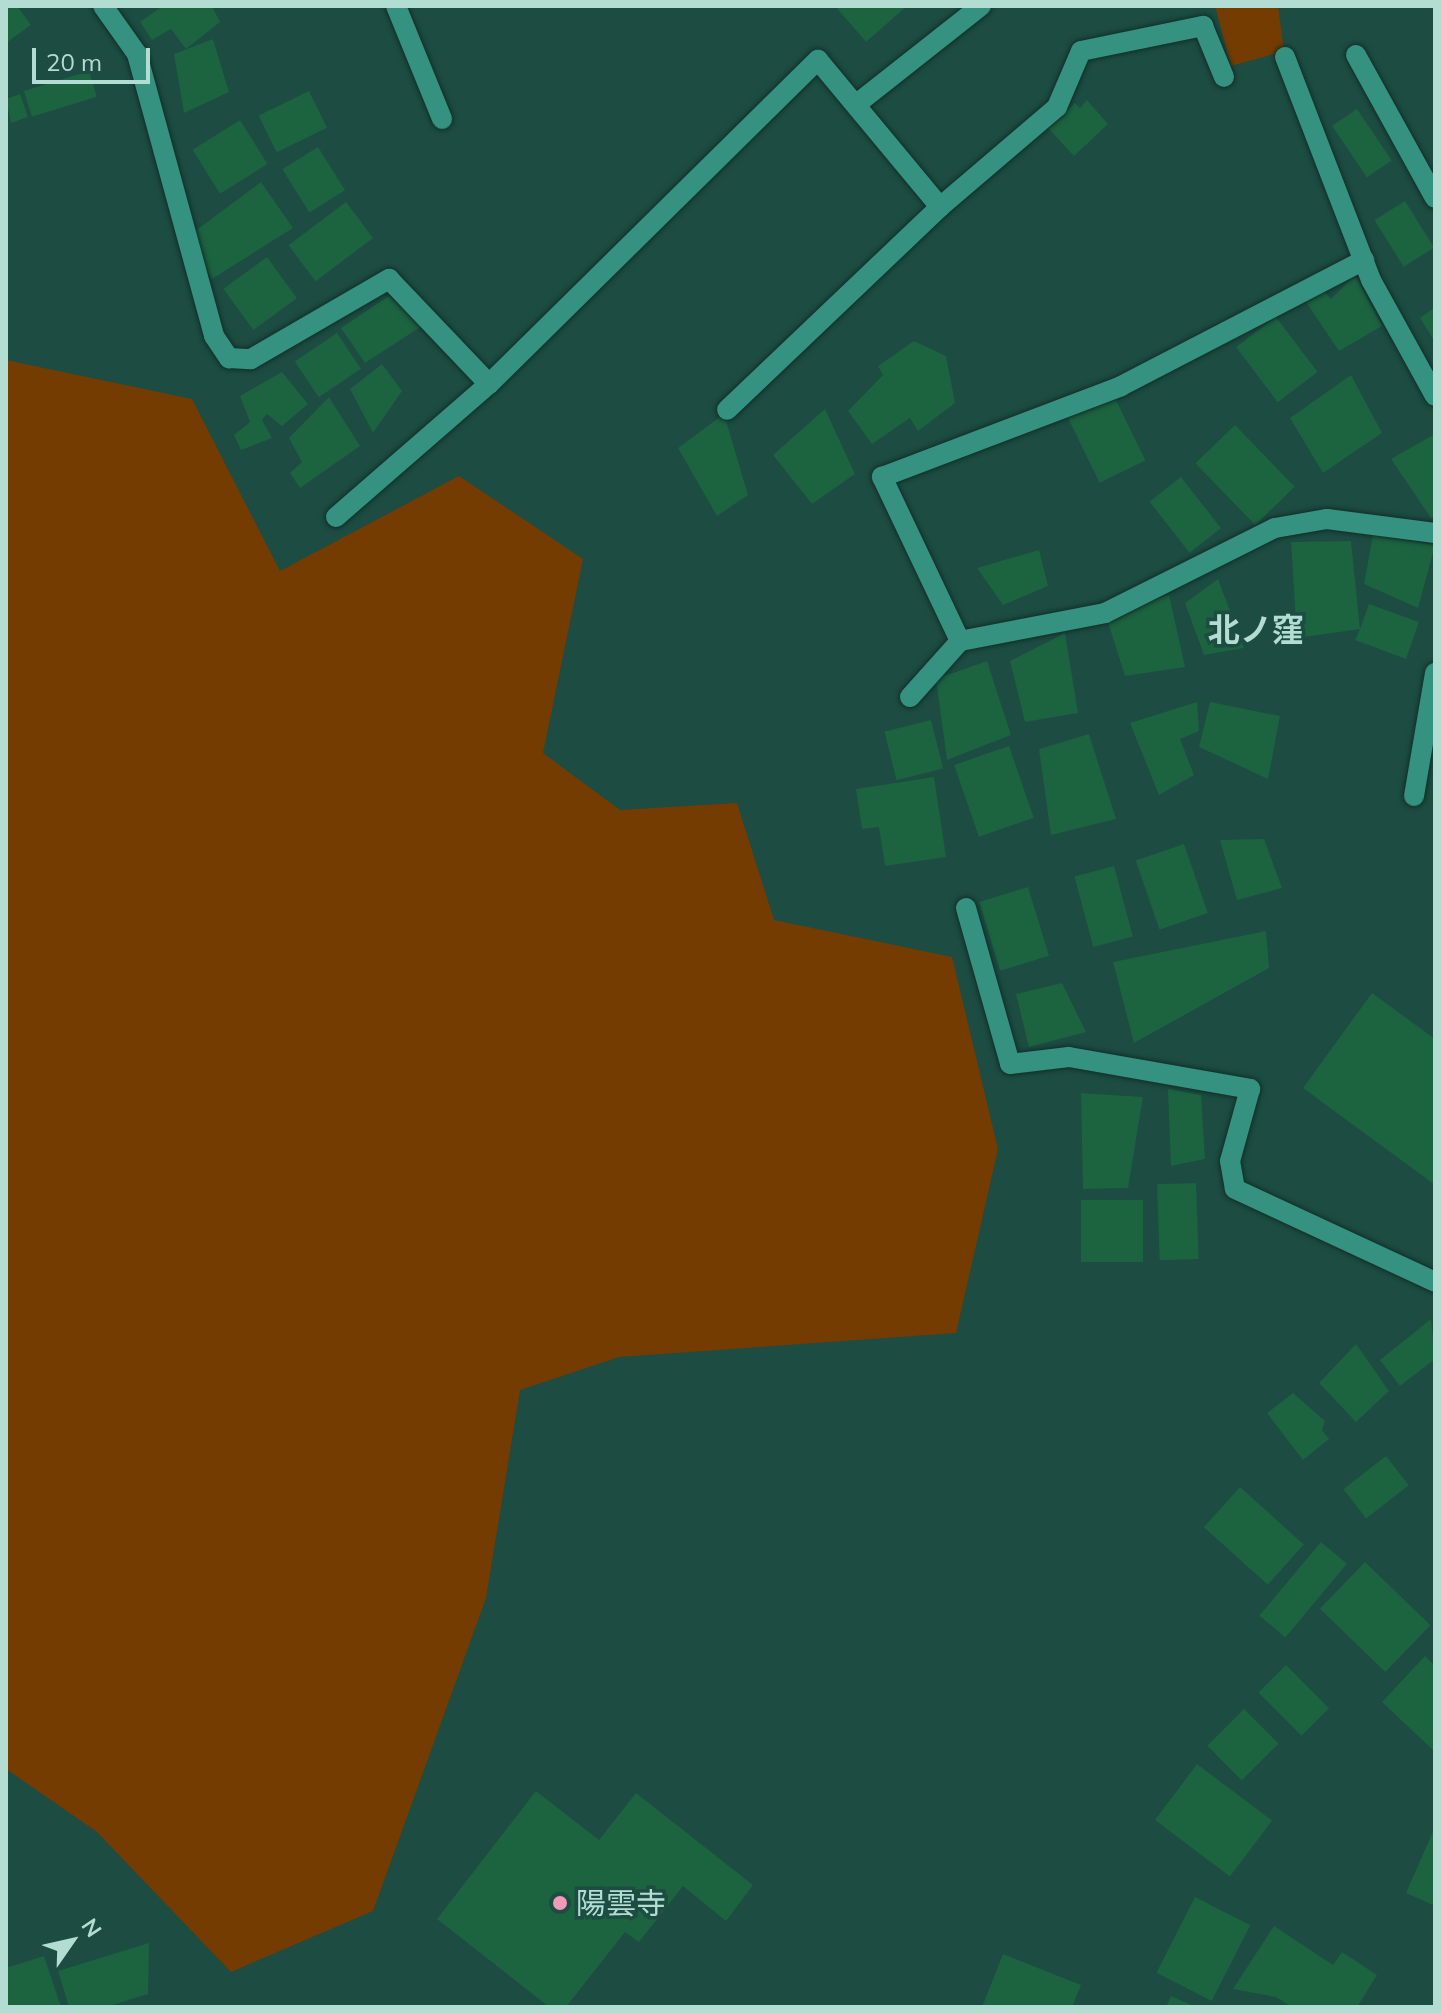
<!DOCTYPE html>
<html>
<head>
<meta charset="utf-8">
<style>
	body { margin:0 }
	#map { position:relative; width:1441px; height:2013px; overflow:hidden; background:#1c4c42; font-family:Mulish,"Noto Sans JP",sans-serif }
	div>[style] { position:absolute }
	.green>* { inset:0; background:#743c00 }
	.building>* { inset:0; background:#1c6340; transform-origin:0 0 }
	.roads { filter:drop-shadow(0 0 2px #122f28) drop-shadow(0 0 2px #122f28) }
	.minor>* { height:20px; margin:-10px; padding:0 10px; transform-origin:10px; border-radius:10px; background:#369280 }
	.dots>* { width:22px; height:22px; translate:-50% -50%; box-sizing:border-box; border:4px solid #1c4c42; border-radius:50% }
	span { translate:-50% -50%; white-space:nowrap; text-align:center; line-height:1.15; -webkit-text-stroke:7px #1c4c42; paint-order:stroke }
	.poi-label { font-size:30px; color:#b3dcd2 }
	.left { translate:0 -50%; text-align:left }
	.neighbourhood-label { font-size:32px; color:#b3dcd2; font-weight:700 }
	.frame { position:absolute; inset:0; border:8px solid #b3dcd2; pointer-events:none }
	.north { position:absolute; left:32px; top:1901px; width:80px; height:80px; -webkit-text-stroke:6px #1c4c42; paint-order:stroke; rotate:56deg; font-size:22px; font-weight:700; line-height:32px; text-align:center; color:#b3dcd2 }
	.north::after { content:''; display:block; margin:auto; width:28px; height:36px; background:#b3dcd2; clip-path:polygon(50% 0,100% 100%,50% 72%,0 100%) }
	.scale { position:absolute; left:32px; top:48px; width:118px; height:36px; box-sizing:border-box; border:4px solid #b3dcd2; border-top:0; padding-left:10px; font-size:24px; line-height:28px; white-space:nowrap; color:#b3dcd2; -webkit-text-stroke:6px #1c4c42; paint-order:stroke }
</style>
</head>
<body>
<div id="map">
	<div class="green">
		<i style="clip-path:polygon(1215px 6px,1278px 6px,1284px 51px,1231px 66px)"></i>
		<i style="clip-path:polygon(6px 360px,192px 399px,280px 571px,459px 476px,583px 559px,543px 753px,620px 810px,737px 803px,774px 920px,952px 957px,998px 1149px,956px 1333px,619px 1357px,520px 1390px,486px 1598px,373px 1911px,231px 1972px,97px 1832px,6px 1769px)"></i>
	</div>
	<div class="building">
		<i style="clip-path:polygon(6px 6px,17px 6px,31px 25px,6px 43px)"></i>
		<i style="clip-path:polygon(163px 6px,212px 6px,220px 22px,186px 49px,171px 29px,152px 40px,140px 22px)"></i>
		<i style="clip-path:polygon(835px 6px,907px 6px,866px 42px)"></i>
		<i style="clip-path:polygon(213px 39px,229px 92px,184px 113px,174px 54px)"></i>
		<i style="left:89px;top:71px;width:27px;height:68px;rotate:73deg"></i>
		<i style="left:309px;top:91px;width:41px;height:56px;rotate:64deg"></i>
		<i style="clip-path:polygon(20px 94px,28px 117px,11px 123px,6px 99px)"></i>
		<i style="clip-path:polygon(1087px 100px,1108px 124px,1074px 156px,1048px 128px,1075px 103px,1080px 108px)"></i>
		<i style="left:1357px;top:109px;width:62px;height:30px;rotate:56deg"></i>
		<i style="left:240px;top:120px;width:52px;height:56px;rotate:58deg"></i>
		<i style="left:318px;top:147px;width:51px;height:42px;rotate:58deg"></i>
		<i style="clip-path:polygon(261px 182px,293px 228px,212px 279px,187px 237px)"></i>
		<i style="left:1405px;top:201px;width:55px;height:36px;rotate:58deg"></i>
		<i style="left:346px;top:202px;width:45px;height:72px;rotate:53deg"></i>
		<i style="left:267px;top:257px;width:51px;height:54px;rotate:54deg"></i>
		<i style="clip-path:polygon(1355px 275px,1382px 326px,1339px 351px,1304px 299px,1320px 287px,1331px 299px)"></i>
		<i style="clip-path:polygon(389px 296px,422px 326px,365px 363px,341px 328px)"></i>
		<i style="clip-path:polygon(1435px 307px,1435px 342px,1420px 318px)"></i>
		<i style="left:1276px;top:317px;width:69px;height:50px;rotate:53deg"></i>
		<i style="left:337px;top:333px;width:43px;height:51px;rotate:56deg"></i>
		<i style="clip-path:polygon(914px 341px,946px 356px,955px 403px,918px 431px,910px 418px,872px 444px,848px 411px,883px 375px,878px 366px)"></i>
		<i style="clip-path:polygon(382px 364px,402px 391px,373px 433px,350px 389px)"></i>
		<i style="clip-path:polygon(282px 372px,308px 404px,282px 426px,267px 414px,262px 420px,272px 438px,241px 450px,234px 435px,250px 422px,240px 396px)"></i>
		<i style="clip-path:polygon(1351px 375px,1382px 433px,1323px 473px,1290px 418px)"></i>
		<i style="left:1113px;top:394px;width:74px;height:51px;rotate:64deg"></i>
		<i style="clip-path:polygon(329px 397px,360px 446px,300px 488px,290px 473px,302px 462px,289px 438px)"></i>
		<i style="clip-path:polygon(825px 409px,855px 474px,812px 504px,773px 455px)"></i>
		<i style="clip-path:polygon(724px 414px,748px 495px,717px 516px,678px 448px)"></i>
		<i style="left:1235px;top:425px;width:86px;height:55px;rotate:46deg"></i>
		<i style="clip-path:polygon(1433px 435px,1435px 516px,1431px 518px,1391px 459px)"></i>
		<i style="left:1181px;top:477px;width:65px;height:40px;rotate:52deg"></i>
		<i style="clip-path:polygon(1373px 535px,1435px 545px,1418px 608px,1364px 584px)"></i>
		<i style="clip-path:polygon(1351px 541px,1360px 629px,1369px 604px,1419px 622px,1406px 659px,1355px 640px,1360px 629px,1297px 638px,1291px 542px)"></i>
		<i style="clip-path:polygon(1039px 550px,1048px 586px,1003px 605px,977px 568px)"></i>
		<i style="clip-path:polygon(1218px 579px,1244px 648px,1204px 655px,1185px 603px)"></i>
		<i style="clip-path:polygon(1169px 595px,1185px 667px,1125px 676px,1105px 613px)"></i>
		<i style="clip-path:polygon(1065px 633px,1078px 713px,1025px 722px,1010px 661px)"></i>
		<i style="clip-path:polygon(987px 661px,1011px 735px,947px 760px,936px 679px)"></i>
		<i style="clip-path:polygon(1197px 702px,1199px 731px,1180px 739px,1194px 775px,1159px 795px,1130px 723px)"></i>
		<i style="clip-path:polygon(1210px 702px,1280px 716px,1268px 779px,1199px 747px)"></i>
		<i style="left:931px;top:720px;width:50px;height:48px;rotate:76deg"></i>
		<i style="clip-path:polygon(1089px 734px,1116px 819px,1051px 835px,1039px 749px)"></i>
		<i style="left:1009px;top:746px;width:76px;height:58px;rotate:71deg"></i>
		<i style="clip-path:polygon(934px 777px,946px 857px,885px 866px,879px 827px,862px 829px,856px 789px)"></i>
		<i style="clip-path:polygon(1264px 839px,1282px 888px,1237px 900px,1220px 840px)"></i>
		<i style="left:1184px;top:844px;width:73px;height:51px;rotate:71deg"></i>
		<i style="left:1114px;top:866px;width:73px;height:41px;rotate:75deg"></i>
		<i style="left:1028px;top:887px;width:72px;height:51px;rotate:73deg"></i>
		<i style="clip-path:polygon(1266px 931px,1269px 968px,1134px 1043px,1113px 962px)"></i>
		<i style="clip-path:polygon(1062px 983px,1086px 1032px,1029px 1047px,1016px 994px)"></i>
		<i style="clip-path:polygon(1372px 993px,1435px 1039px,1435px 1185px,1303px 1088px)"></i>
		<i style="clip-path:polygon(1168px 1089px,1201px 1095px,1205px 1159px,1171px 1166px)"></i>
		<i style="clip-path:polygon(1081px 1093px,1143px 1097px,1128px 1188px,1083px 1189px)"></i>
		<i style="left:1196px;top:1183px;width:76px;height:39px;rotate:88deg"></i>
		<i style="left:1081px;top:1200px;width:62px;height:62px"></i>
		<i style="clip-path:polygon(1431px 1319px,1435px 1359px,1400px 1386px,1380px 1360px)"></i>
		<i style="clip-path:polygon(1356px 1344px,1389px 1391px,1356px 1422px,1319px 1383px)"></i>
		<i style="clip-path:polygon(1293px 1393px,1325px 1421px,1322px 1430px,1329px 1439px,1303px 1460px,1267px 1413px)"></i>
		<i style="left:1386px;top:1456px;width:37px;height:54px;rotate:52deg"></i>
		<i style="left:1240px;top:1487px;width:86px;height:54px;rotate:42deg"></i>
		<i style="left:1321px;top:1542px;width:34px;height:96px;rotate:40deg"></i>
		<i style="left:1365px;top:1562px;width:91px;height:65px;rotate:44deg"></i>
		<i style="clip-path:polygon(1425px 1656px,1435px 1666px,1435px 1752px,1382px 1702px)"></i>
		<i style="left:1286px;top:1665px;width:61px;height:39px;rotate:45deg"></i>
		<i style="left:1244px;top:1709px;width:49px;height:52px;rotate:45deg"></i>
		<i style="left:1197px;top:1764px;width:94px;height:70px;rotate:37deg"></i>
		<i style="clip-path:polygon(536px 1791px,599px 1840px,636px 1793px,753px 1885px,726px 1921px,683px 1886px,639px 1942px,625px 1932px,566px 2007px,549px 2007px,437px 1919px)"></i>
		<i style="clip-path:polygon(1435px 1827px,1435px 1906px,1406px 1893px)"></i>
		<i style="left:1195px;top:1897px;width:62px;height:85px;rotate:27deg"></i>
		<i style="clip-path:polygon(1274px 1926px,1333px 1965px,1342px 1952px,1377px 1975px,1357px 2007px,1292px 2007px,1276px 1997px,1233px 1989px)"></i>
		<i style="clip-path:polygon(149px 1943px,148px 1994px,106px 2007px,69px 2007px,58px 1971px)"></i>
		<i style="clip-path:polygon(1003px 1954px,1081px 1985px,1072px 2007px,982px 2007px)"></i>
		<i style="clip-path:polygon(44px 1956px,61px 2007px,6px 2007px,6px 1968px)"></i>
		<i style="clip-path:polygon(1171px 1996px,1196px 2007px,1166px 2007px)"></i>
	</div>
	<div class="roads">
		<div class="minor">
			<i style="left:103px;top:6px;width:59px;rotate:54.7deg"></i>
			<i style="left:137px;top:54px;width:292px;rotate:74.7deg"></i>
			<i style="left:214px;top:336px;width:27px;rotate:56deg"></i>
			<i style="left:229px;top:358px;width:22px;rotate:3deg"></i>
			<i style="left:251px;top:359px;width:160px;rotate:-30.1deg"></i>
			<i style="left:389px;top:279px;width:145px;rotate:46.4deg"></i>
			<i style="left:396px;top:6px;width:122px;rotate:67.8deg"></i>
			<i style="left:1356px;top:55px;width:163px;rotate:61.1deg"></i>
			<i style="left:1285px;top:57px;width:239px;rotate:68.9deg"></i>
			<i style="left:1371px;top:280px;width:132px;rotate:61.1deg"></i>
			<i style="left:858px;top:103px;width:157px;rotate:-38.3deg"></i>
			<i style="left:940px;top:207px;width:154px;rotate:-40.5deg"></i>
			<i style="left:1057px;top:107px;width:61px;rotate:-66.8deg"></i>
			<i style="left:1081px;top:51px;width:125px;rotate:-11.6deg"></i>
			<i style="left:1203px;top:26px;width:55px;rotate:67.6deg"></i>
			<i style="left:336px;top:517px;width:203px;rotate:-41deg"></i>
			<i style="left:489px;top:384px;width:462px;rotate:-44.6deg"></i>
			<i style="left:818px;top:60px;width:191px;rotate:50.3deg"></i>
			<i style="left:940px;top:207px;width:294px;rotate:136.4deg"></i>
			<i style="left:960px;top:641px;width:182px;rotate:-115.4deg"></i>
			<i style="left:882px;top:477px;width:256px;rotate:-20.8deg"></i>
			<i style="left:1121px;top:386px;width:274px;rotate:-27.4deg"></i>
			<i style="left:910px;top:697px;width:75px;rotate:-48.2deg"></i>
			<i style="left:960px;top:641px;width:148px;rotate:-10.9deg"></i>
			<i style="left:1105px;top:613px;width:190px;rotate:-26.6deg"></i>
			<i style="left:1275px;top:528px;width:53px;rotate:-9.8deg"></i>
			<i style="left:1327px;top:519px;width:109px;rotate:7.4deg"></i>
			<i style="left:1414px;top:796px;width:125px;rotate:-80.3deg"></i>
			<i style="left:966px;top:908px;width:162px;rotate:74.2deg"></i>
			<i style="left:1010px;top:1064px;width:59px;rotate:-6.8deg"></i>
			<i style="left:1069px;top:1057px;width:184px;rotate:10deg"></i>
			<i style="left:1250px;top:1089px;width:75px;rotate:105.5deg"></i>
			<i style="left:1230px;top:1161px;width:28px;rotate:80deg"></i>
			<i style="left:1235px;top:1189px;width:221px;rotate:24.9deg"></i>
		</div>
	</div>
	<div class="dots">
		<i style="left:560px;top:1903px;background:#f09ab7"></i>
	</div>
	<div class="poi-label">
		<span class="left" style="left:576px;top:1903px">陽雲寺</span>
	</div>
	<div class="neighbourhood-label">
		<span style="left:1256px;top:629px">北ノ窪</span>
	</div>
	<div class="frame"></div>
	<div class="north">N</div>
	<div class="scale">20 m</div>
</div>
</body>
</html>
